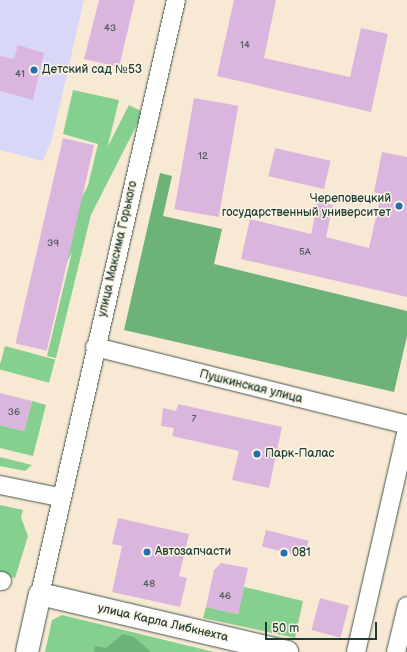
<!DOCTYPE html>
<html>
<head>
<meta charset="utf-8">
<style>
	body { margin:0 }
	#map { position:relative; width:407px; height:652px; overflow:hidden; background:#f8e9d4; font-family:"Balsamiq Sans",sans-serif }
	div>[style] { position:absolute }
	.built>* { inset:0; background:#d8d7f8 }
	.green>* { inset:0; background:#85d08e; transform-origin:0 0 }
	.forest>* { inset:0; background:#6cb279 }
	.building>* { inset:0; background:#dab6df; transform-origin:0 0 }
	.roads { filter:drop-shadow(0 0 1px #40574c) drop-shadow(0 0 1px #40574c) }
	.minor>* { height:18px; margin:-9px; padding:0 9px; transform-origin:9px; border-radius:9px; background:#fff }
	.major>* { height:22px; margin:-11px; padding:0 11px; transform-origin:11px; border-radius:11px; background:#fff }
	.dots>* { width:11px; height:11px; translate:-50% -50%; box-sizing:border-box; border:2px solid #fcf5e5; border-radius:50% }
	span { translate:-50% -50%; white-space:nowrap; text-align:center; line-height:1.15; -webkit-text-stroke:3px #fcf5e5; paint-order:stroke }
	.number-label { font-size:10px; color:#4e5b5f }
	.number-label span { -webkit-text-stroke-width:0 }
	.poi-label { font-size:12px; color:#1f3d34 }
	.left { translate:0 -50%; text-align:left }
	.right { translate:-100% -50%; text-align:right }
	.street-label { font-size:12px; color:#1f3d34 }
	.scale { position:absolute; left:265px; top:622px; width:112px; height:18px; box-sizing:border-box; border:2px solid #1f3d34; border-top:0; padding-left:5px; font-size:12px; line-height:14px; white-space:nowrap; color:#1f3d34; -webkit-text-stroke:3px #fcf5e5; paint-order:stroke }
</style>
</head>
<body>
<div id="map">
	<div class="built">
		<i style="clip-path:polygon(0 0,84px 0,52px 139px,43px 161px,0 150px)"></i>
	</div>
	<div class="green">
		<i style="clip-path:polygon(73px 90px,119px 100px,56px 358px,47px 356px,98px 144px,63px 134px)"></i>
		<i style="left:129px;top:105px;width:16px;height:183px;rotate:27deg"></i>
		<i style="left:5px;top:346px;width:52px;height:24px;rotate:15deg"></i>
		<i style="clip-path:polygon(32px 401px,46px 405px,33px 456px,0 448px,0 425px,24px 431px)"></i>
		<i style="clip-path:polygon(0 457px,32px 465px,25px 471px,0 466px)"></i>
		<i style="clip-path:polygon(0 505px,23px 510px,21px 517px,28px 536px,15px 578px,0 575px)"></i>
		<i style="clip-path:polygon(244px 587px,303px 601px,295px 638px,203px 618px,206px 607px,238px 614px)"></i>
		<i style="clip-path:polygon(62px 615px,214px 652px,45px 652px,52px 620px)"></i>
	</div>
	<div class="forest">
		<i style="clip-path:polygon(160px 173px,172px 176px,163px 216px,222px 229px,214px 264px,407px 311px,407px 336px,394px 392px,124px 330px)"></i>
		<i style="clip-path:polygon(123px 634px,134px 637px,151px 652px,94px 652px,95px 646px,106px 648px)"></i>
	</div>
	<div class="building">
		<i style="clip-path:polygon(99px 0,135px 0,119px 67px,84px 59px)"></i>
		<i style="clip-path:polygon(234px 0,276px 0,264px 58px,350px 77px,361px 28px,388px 34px,371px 112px,217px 76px)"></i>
		<i style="clip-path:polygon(18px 45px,44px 53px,33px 100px,0 91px,0 56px,14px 59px)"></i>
		<i style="left:194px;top:98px;width:45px;height:113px;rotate:10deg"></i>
		<i style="left:63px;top:138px;width:32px;height:211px;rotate:13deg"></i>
		<i style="left:275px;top:148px;width:57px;height:29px;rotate:13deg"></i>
		<i style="clip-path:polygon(382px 152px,407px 157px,407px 297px,241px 259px,250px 219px,311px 234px,318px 202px,333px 205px,326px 237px,369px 248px,381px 194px,374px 192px)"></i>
		<i style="clip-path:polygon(0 393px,32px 401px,24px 431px,0 425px)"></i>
		<i style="clip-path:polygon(178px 404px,282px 427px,269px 488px,232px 480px,239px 451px,172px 436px,174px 428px,161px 426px,163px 408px,176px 411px)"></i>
		<i style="clip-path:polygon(118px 518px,189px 534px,179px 576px,187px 578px,180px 607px,112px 592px,122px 546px,112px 544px)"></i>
		<i style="left:266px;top:530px;width:44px;height:17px;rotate:14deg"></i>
		<i style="clip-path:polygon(221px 563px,248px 568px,238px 614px,206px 607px,214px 570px)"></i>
		<i style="left:320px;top:598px;width:30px;height:33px;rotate:15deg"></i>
	</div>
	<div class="roads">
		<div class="minor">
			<i style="left:95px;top:347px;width:322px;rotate:14deg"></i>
			<i style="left:0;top:485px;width:60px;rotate:11.5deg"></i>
			<i style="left:0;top:581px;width:2px"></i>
			<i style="left:40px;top:594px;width:609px;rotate:-77.1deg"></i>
			<i style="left:356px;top:652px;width:229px;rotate:-77.1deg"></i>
			<i style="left:396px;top:652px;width:47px;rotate:-76.6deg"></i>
		</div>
		<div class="major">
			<i style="left:27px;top:652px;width:59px;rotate:-77.4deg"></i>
			<i style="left:40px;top:594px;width:254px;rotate:13.2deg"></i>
		</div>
	</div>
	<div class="dots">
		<i style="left:34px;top:70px;background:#1f6fb2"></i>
		<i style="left:399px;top:206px;background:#1f6fb2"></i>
		<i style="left:257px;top:454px;background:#1f6fb2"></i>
		<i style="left:147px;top:552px;background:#1f6fb2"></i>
		<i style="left:284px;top:553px;background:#1f6fb2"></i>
	</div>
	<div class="number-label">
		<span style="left:110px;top:29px">43</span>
		<span style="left:245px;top:46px">14</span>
		<span style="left:20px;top:75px">41</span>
		<span style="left:203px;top:157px">12</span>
		<span style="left:53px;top:244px">39</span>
		<span style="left:305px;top:253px">5А</span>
		<span style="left:14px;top:413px">36</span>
		<span style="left:194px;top:420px">7</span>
		<span style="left:149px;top:585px">48</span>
		<span style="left:225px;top:597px">46</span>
	</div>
	<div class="poi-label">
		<span class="left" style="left:42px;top:70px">Детский сад №53</span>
		<span class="right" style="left:391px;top:206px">Череповецкий<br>государственный университет</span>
		<span class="left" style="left:265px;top:454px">Парк-Палас</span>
		<span class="left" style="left:155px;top:552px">Автозапчасти</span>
		<span class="left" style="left:292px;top:553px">081</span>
	</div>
	<div class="street-label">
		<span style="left:118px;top:249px;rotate:-77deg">улица Максима Горького</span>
		<span style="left:251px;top:387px;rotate:14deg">Пушкинская улица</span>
		<span style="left:163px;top:623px;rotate:13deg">улица Карла Либкнехта</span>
	</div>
	<div class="scale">50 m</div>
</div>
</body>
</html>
